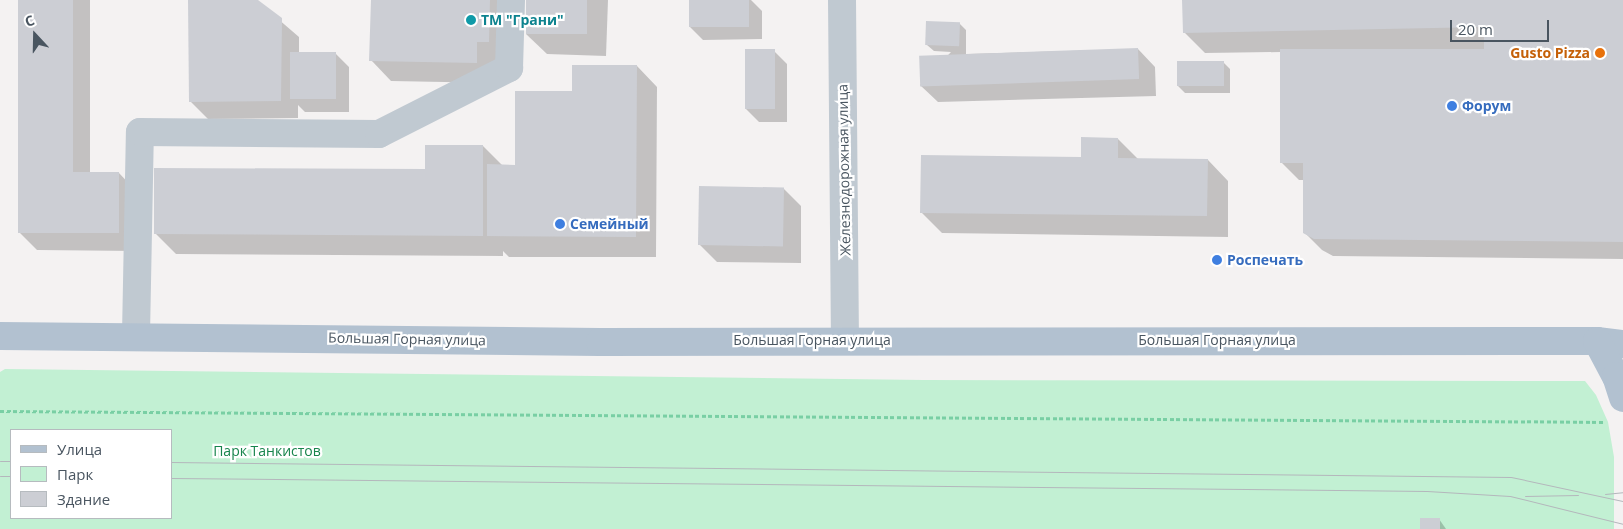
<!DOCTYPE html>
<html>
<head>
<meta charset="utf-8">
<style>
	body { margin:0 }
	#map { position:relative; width:1623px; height:529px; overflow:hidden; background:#f4f2f2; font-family:"Open Sans",sans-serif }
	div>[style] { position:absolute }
	.green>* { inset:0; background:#c2f0d3 }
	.shadow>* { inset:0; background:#0003 }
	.building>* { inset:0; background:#ccced4; transform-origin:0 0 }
	.path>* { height:3px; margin-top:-1.5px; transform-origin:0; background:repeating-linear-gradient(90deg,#79cfa4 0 4px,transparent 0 6.5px) }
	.minor>* { height:28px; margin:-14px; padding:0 14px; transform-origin:14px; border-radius:14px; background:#c0c9d1 }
	.major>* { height:28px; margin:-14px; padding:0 14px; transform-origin:14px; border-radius:14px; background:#b2c1d0 }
	.tram>* { height:1px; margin:-0.5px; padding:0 0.5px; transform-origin:0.5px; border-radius:0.5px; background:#b4b7bc }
	.dots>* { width:14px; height:14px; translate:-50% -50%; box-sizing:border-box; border:2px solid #fff; border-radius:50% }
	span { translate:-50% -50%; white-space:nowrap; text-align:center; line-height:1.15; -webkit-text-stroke:4.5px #fff; paint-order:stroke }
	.culture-label { font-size:14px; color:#0d838f; font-weight:700 }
	.left { translate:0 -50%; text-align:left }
	.food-label { font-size:14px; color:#c56008; font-weight:700 }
	.right { translate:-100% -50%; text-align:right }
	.shop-label { font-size:14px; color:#366cbe; font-weight:700 }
	.street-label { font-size:14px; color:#495560 }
	.park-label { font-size:14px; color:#17844c }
	.legend { position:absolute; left:10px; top:429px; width:162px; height:90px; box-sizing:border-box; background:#fff; border:1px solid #b6bbbf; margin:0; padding:6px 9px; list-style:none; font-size:15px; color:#495560 }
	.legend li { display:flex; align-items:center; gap:10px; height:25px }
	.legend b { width:25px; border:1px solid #b6bbbf }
	.north { position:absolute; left:10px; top:10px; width:50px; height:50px; -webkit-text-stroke:4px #fff; paint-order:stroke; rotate:339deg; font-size:14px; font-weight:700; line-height:20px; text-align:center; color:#495560 }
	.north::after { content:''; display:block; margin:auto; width:18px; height:22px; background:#495560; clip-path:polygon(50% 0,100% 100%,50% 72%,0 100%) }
	.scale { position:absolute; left:1450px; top:20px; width:99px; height:22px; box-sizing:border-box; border:2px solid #495560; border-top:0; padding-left:6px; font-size:15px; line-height:18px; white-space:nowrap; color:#495560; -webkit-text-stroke:4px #fff; paint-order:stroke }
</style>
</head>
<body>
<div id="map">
	<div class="green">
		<i style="clip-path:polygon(evenodd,5px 369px,924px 380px,1585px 381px,1596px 395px,1608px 422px,1614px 457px,1614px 529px,0 529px,0 372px,5px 369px,11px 430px,171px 430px,171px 518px,11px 518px,11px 430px)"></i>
	</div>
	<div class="shadow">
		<i style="clip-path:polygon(20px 0,90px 0,90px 174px,119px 173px,136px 191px,136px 251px,37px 250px,19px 232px)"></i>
		<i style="clip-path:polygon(189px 0,256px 0,299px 37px,299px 54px,336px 54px,349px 67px,349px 112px,305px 112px,298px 105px,298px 118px,208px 119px,190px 101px)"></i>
		<i style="clip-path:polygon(372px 0,510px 0,497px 83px,391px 81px,371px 60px)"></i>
		<i style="clip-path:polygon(527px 0,608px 0,606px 56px,547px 54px,526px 34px)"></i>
		<i style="clip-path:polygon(690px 0,751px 0,762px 11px,762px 39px,703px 40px,690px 27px)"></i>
		<i style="clip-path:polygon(1184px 0,1623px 0,1623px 259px,1333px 256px,1322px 250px,1304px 232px,1305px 180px,1299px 180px,1281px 162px,1281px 52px,1205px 53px,1184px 32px)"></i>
		<i style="clip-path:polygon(959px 23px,966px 30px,966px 54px,1138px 49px,1155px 67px,1156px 96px,938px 102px,920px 85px,951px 52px,934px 51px,927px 45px)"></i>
		<i style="clip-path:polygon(774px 51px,787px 64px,787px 122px,759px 122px,746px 109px)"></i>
		<i style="clip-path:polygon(1223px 62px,1230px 69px,1230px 93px,1185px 93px,1178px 86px)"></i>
		<i style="clip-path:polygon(637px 66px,657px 87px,656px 257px,509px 257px,503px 251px,503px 256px,176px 254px,155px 233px,426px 170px,483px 146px,503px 166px,516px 166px,573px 92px)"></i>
		<i style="clip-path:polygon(1118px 139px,1138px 159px,1208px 160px,1228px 181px,1228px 237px,942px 233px,921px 212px,1082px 158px)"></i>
		<i style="clip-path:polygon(783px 188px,801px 206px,801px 263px,717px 262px,700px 245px)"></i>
		<i style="clip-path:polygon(1439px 519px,1446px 529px,1421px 529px)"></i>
	</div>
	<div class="building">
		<i style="clip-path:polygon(18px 0,73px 0,73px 172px,119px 172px,119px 233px,18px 233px)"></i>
		<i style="clip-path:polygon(188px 0,258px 0,282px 18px,281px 101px,189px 102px)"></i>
		<i style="clip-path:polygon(371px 0,490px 0,489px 42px,477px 42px,477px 63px,369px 61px)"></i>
		<i style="left:526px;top:0;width:61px;height:34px"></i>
		<i style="left:689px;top:0;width:60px;height:27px"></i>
		<i style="clip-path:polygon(1182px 0,1623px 0,1623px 242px,1314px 239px,1303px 233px,1303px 163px,1280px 163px,1280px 49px,1484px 49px,1484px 27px,1183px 33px)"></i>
		<i style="left:926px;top:21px;width:34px;height:24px;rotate:2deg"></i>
		<i style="left:1138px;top:48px;width:31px;height:219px;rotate:88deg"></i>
		<i style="left:775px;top:49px;width:60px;height:30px;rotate:90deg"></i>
		<i style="left:290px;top:52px;width:46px;height:47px"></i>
		<i style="left:1224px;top:61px;width:25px;height:47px;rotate:90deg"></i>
		<i style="clip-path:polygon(572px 65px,637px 65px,636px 237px,487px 236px,487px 164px,515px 165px,515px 91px,572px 91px)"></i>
		<i style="clip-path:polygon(1081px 137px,1118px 138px,1118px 158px,1208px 159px,1207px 216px,920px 213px,921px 155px,1081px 157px)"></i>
		<i style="clip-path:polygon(425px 145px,483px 145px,483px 236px,154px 234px,154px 168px,425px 169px)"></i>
		<i style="left:699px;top:186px;width:85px;height:59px;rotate:1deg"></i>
		<i style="left:1420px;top:518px;width:20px;height:11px"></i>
	</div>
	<div class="path">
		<i style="left:0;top:411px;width:1604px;rotate:0.39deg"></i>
	</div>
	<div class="minor">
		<i style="left:842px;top:0;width:339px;rotate:89.5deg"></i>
		<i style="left:136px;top:335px;width:203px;rotate:-88.9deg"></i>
		<i style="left:140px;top:132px;width:239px;rotate:0.5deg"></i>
		<i style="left:379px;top:134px;width:146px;rotate:-26.9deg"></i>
		<i style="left:509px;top:68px;width:68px;rotate:-88.3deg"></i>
	</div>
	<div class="major">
		<i style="left:0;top:336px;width:600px;rotate:0.57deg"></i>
		<i style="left:600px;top:342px;width:997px;rotate:-0.06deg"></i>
		<i style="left:1597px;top:341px;width:26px;rotate:7deg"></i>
		<i style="left:1597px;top:341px;width:40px;rotate:62deg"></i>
		<i style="left:1616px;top:376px;width:23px;rotate:72deg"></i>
	</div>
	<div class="tram">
		<i style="left:0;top:461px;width:11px"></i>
		<i style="left:171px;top:462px;width:1340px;rotate:0.64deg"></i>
		<i style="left:1511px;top:477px;width:115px;rotate:12.1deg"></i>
		<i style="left:0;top:476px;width:11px"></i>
		<i style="left:171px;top:478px;width:1256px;rotate:0.59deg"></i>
		<i style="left:1427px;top:491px;width:83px;rotate:3.4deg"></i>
		<i style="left:1510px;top:496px;width:116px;rotate:13.9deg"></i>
		<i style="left:1605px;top:494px;width:18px;rotate:-6deg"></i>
		<i style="left:1525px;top:496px;width:53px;rotate:-1.1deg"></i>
	</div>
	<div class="dots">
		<i style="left:471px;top:20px;background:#0f9aa8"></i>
		<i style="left:1600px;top:53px;background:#e8710a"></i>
		<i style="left:1452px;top:106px;background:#3f7fe0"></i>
		<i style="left:560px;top:224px;background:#3f7fe0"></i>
		<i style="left:1217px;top:260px;background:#3f7fe0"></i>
	</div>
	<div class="culture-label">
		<span class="left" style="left:481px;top:20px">ТМ "Грани"</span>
	</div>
	<div class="food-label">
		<span class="right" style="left:1590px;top:53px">Gusto Pizza</span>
	</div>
	<div class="shop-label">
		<span class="left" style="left:1462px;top:106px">Форум</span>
		<span class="left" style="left:570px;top:224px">Семейный</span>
		<span class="left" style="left:1227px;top:260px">Роспечать</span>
	</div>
	<div class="street-label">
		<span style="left:844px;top:170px;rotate:-91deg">Железнодорожная улица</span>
		<span style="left:407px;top:339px;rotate:1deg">Большая Горная улица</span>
		<span style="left:812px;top:340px">Большая Горная улица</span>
		<span style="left:1217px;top:340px">Большая Горная улица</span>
	</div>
	<div class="park-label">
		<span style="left:267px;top:451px">Парк Танкистов</span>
	</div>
	<ul class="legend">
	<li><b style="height:6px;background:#b2c1d0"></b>Улица</li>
	<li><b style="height:14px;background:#c2f0d3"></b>Парк</li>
	<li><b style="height:14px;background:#ccced4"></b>Здание</li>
	</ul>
	<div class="north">С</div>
	<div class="scale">20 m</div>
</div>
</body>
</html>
